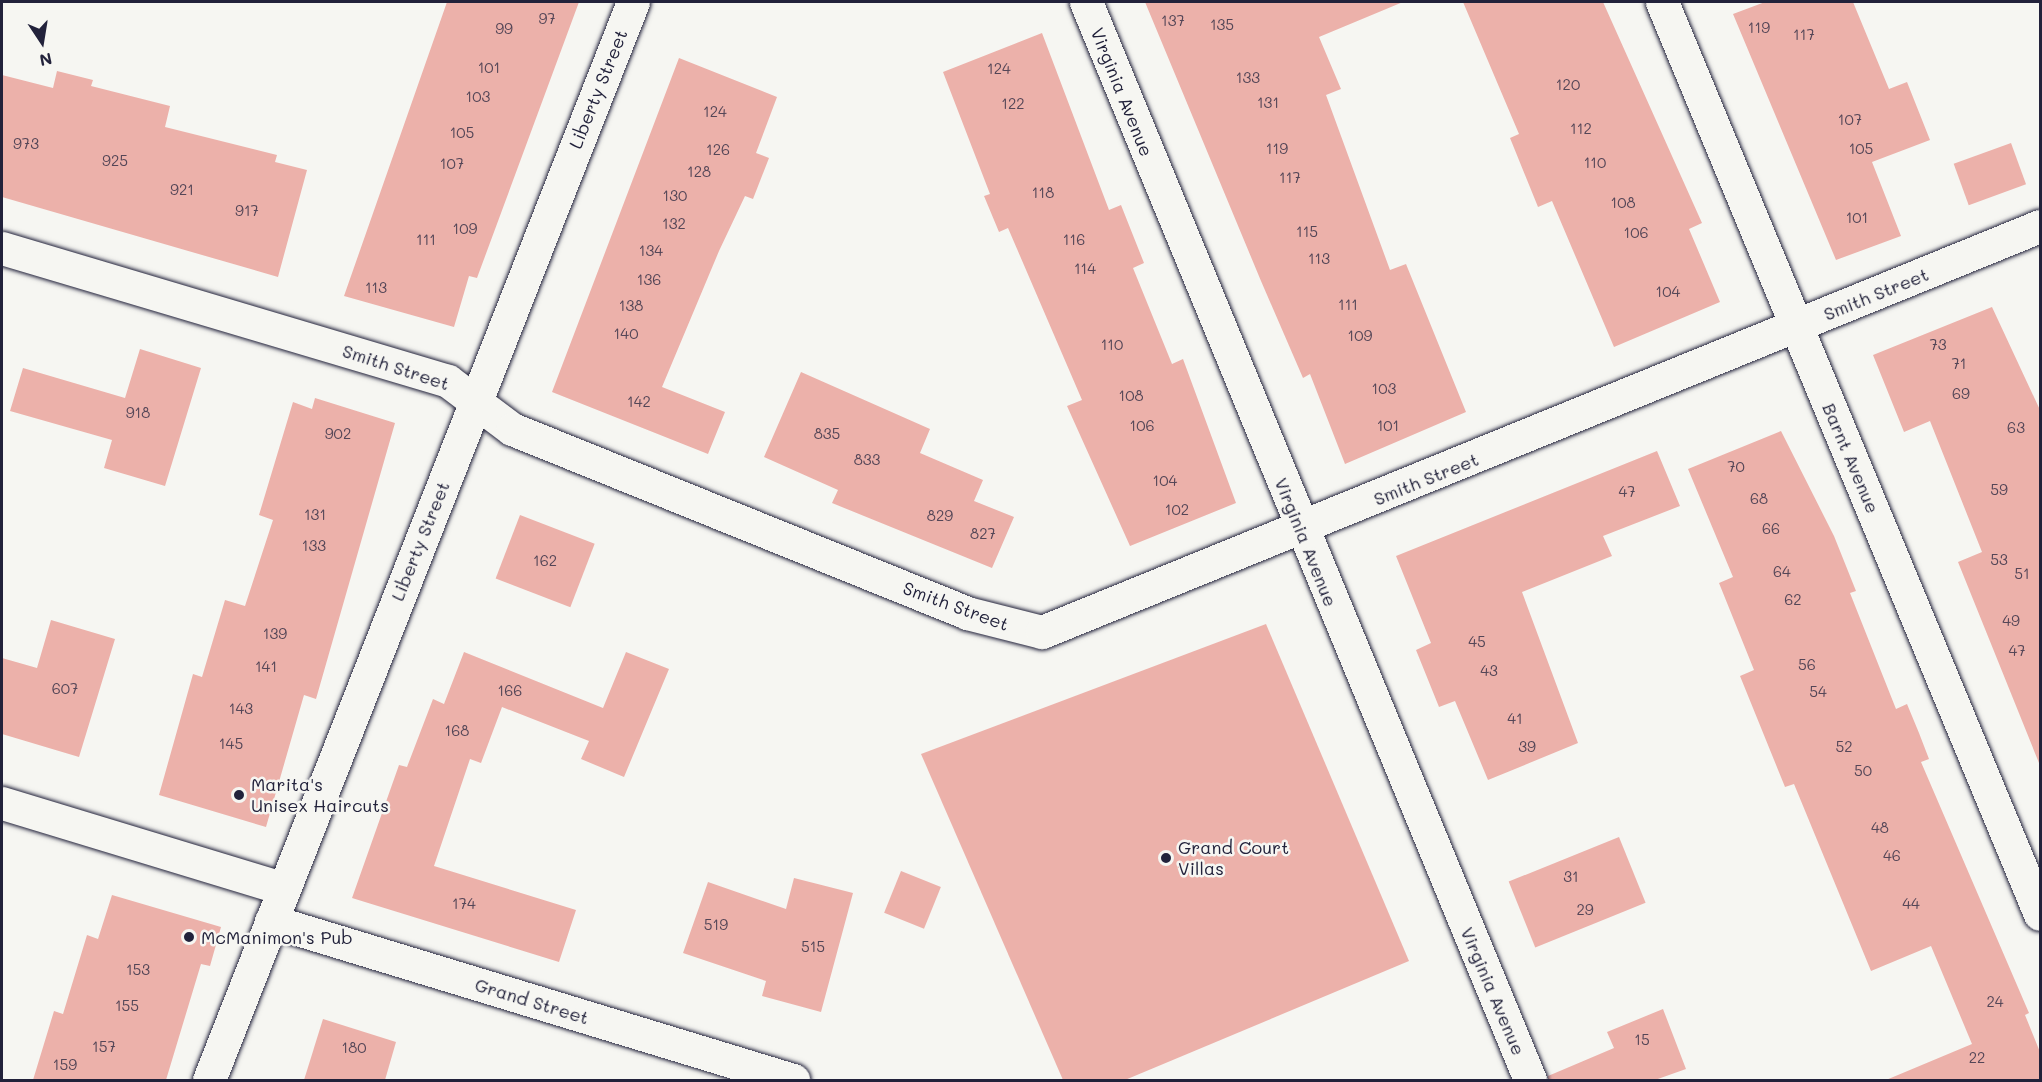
<!DOCTYPE html>
<html>
<head>
<meta charset="utf-8">
<style>
	body { margin:0 }
	#map { position:relative; width:2042px; height:1082px; overflow:hidden; background:#f6f6f2; font-family:Mali,sans-serif }
	div>[style] { position:absolute }
	.building>* { inset:0; background:#ecb1aa; transform-origin:0 0 }
	.roads { filter:drop-shadow(0 0 2px #22223b) drop-shadow(0 0 2px #22223b) }
	.minor>* { height:33px; margin:-16.5px; padding:0 16.5px; transform-origin:16.5px; border-radius:16.5px; background:#f6f6f2 }
	.tertiary>* { height:33px; margin:-16.5px; padding:0 16.5px; transform-origin:16.5px; border-radius:16.5px; background:#f6f6f2 }
	.dots>* { width:16px; height:16px; translate:-50% -50%; box-sizing:border-box; border:3px solid #f6f6f2; border-radius:50% }
	span { translate:-50% -50%; white-space:nowrap; text-align:center; line-height:1.15; -webkit-text-stroke:5px #f6f6f2; paint-order:stroke }
	.number-label { font-size:15px; color:#544657 }
	.number-label span { -webkit-text-stroke-width:0 }
	.street-label { font-size:18px; color:#22223b }
	.poi-label { font-size:18px; color:#22223b }
	.left { translate:0 -50%; text-align:left }
	.frame { position:absolute; inset:0; border:3px solid #22223b; pointer-events:none }
	.north { position:absolute; left:12px; top:12px; width:60px; height:60px; -webkit-text-stroke:4px #f6f6f2; paint-order:stroke; rotate:168deg; font-size:16px; font-weight:700; line-height:24px; text-align:center; color:#22223b }
	.north::after { content:''; display:block; margin:auto; width:21px; height:27px; background:#22223b; clip-path:polygon(50% 0,100% 100%,50% 72%,0 100%) }
</style>
</head>
<body>
<div id="map">
	<div class="building">
		<i style="clip-path:polygon(447px 2px,579px 2px,477px 278px,469px 276px,454px 327px,344px 296px)"></i>
		<i style="clip-path:polygon(1145px 2px,1403px 2px,1319px 37px,1341px 89px,1326px 95px,1390px 270px,1406px 264px,1466px 412px,1345px 464px,1310px 374px,1303px 378px,1261px 281px)"></i>
		<i style="clip-path:polygon(1463px 2px,1603px 2px,1702px 223px,1689px 229px,1720px 302px,1614px 347px,1552px 201px,1538px 207px,1510px 138px,1519px 134px)"></i>
		<i style="clip-path:polygon(1765px 2px,1853px 2px,1889px 89px,1907px 82px,1930px 140px,1872px 162px,1901px 236px,1836px 260px,1733px 14px)"></i>
		<i style="clip-path:polygon(1042px 33px,1109px 210px,1121px 205px,1144px 263px,1133px 268px,1172px 364px,1183px 359px,1236px 503px,1130px 546px,1067px 406px,1082px 400px,1008px 228px,999px 232px,984px 196px,990px 194px,943px 72px)"></i>
		<i style="clip-path:polygon(679px 58px,777px 97px,756px 153px,769px 158px,753px 199px,745px 196px,719px 251px,662px 387px,725px 412px,708px 454px,552px 392px)"></i>
		<i style="clip-path:polygon(57px 71px,93px 80px,91px 86px,170px 106px,165px 127px,277px 155px,275px 162px,307px 170px,278px 277px,2px 197px,2px 75px,53px 88px)"></i>
		<i style="left:2011px;top:143px;width:44px;height:61px;rotate:70deg"></i>
		<i style="clip-path:polygon(1992px 307px,2040px 410px,2039px 763px,1958px 562px,1982px 552px,1930px 421px,1904px 432px,1873px 355px)"></i>
		<i style="clip-path:polygon(140px 349px,201px 368px,165px 486px,104px 468px,112px 440px,10px 411px,23px 368px,125px 398px)"></i>
		<i style="clip-path:polygon(801px 372px,930px 429px,920px 453px,983px 480px,974px 501px,1014px 517px,992px 568px,832px 503px,838px 490px,764px 457px)"></i>
		<i style="clip-path:polygon(315px 398px,395px 423px,316px 699px,304px 695px,266px 827px,159px 795px,193px 674px,202px 677px,225px 600px,245px 606px,273px 520px,259px 515px,293px 402px,312px 409px)"></i>
		<i style="clip-path:polygon(1781px 431px,1834px 536px,1856px 591px,1850px 593px,1896px 709px,1907px 704px,1919px 733px,1929px 759px,1921px 762px,2029px 1013px,2025px 1015px,2040px 1052px,2040px 1080px,1886px 1080px,1972px 1044px,1931px 946px,1871px 971px,1794px 784px,1785px 787px,1740px 676px,1754px 670px,1719px 583px,1733px 577px,1688px 469px)"></i>
		<i style="clip-path:polygon(1657px 451px,1680px 506px,1603px 536px,1612px 556px,1522px 592px,1578px 743px,1488px 780px,1455px 701px,1439px 707px,1416px 650px,1431px 643px,1396px 556px)"></i>
		<i style="left:520px;top:515px;width:80px;height:68px;rotate:21deg"></i>
		<i style="clip-path:polygon(51px 620px,115px 639px,79px 757px,2px 734px,2px 658px,37px 668px)"></i>
		<i style="clip-path:polygon(1266px 624px,1409px 961px,1125px 1080px,1063px 1080px,921px 754px)"></i>
		<i style="clip-path:polygon(464px 652px,603px 708px,626px 652px,669px 669px,624px 777px,581px 759px,589px 741px,502px 707px,481px 763px,470px 759px,434px 866px,576px 910px,559px 962px,352px 898px,399px 765px,407px 767px,433px 699px,444px 704px)"></i>
		<i style="left:1619px;top:837px;width:71px;height:119px;rotate:68deg"></i>
		<i style="left:901px;top:871px;width:43px;height:45px;rotate:22deg"></i>
		<i style="clip-path:polygon(794px 878px,853px 893px,821px 1012px,762px 996px,766px 981px,683px 953px,708px 882px,786px 909px)"></i>
		<i style="clip-path:polygon(112px 895px,221px 927px,210px 966px,201px 964px,166px 1080px,33px 1080px,54px 1011px,63px 1014px,87px 935px,98px 939px)"></i>
		<i style="clip-path:polygon(1663px 1009px,1686px 1069px,1655px 1080px,1548px 1080px,1548px 1076px,1614px 1048px,1607px 1032px)"></i>
		<i style="clip-path:polygon(323px 1019px,396px 1042px,385px 1080px,304px 1080px)"></i>
	</div>
	<div class="roads">
		<div class="minor">
			<i style="left:1086px;top:2px;width:1166px;rotate:67.61deg"></i>
			<i style="left:1662px;top:2px;width:987px;rotate:67.49deg"></i>
			<i style="left:2px;top:248px;width:465px;rotate:16.6deg"></i>
			<i style="left:448px;top:381px;width:80px;rotate:36.9deg"></i>
			<i style="left:512px;top:429px;width:491px;rotate:22deg"></i>
			<i style="left:967px;top:613px;width:77px;rotate:14.2deg"></i>
			<i style="left:1042px;top:632px;width:1077px;rotate:-22.14deg"></i>
			<i style="left:2px;top:803px;width:293px;rotate:16.9deg"></i>
			<i style="left:271px;top:921px;width:546px;rotate:16.94deg"></i>
		</div>
		<div class="tertiary">
			<i style="left:209px;top:1080px;width:1158px;rotate:-68.53deg"></i>
		</div>
	</div>
	<div class="dots">
		<i style="left:239px;top:795px;background:#22223b"></i>
		<i style="left:1166px;top:858px;background:#22223b"></i>
		<i style="left:189px;top:937px;background:#22223b"></i>
	</div>
	<div class="number-label">
		<span style="left:547px;top:19px">97</span>
		<span style="left:1173px;top:21px">137</span>
		<span style="left:1222px;top:25px">135</span>
		<span style="left:1759px;top:28px">119</span>
		<span style="left:504px;top:29px">99</span>
		<span style="left:1804px;top:35px">117</span>
		<span style="left:489px;top:68px">101</span>
		<span style="left:999px;top:69px">124</span>
		<span style="left:1248px;top:78px">133</span>
		<span style="left:1568px;top:85px">120</span>
		<span style="left:478px;top:97px">103</span>
		<span style="left:1268px;top:103px">131</span>
		<span style="left:1013px;top:104px">122</span>
		<span style="left:715px;top:112px">124</span>
		<span style="left:1850px;top:120px">107</span>
		<span style="left:1581px;top:129px">112</span>
		<span style="left:462px;top:133px">105</span>
		<span style="left:26px;top:144px">973</span>
		<span style="left:1277px;top:149px">119</span>
		<span style="left:1861px;top:149px">105</span>
		<span style="left:718px;top:150px">126</span>
		<span style="left:115px;top:161px">925</span>
		<span style="left:1595px;top:163px">110</span>
		<span style="left:452px;top:164px">107</span>
		<span style="left:699px;top:172px">128</span>
		<span style="left:1290px;top:178px">117</span>
		<span style="left:182px;top:190px">921</span>
		<span style="left:1043px;top:193px">118</span>
		<span style="left:675px;top:196px">130</span>
		<span style="left:1623px;top:203px">108</span>
		<span style="left:247px;top:211px">917</span>
		<span style="left:1857px;top:218px">101</span>
		<span style="left:674px;top:224px">132</span>
		<span style="left:465px;top:229px">109</span>
		<span style="left:1307px;top:232px">115</span>
		<span style="left:1636px;top:233px">106</span>
		<span style="left:426px;top:240px">111</span>
		<span style="left:1074px;top:240px">116</span>
		<span style="left:651px;top:251px">134</span>
		<span style="left:1319px;top:259px">113</span>
		<span style="left:1085px;top:269px">114</span>
		<span style="left:649px;top:280px">136</span>
		<span style="left:376px;top:288px">113</span>
		<span style="left:1668px;top:292px">104</span>
		<span style="left:1348px;top:305px">111</span>
		<span style="left:631px;top:306px">138</span>
		<span style="left:626px;top:334px">140</span>
		<span style="left:1360px;top:336px">109</span>
		<span style="left:1112px;top:345px">110</span>
		<span style="left:1938px;top:345px">73</span>
		<span style="left:1959px;top:364px">71</span>
		<span style="left:1384px;top:389px">103</span>
		<span style="left:1961px;top:394px">69</span>
		<span style="left:1131px;top:396px">108</span>
		<span style="left:639px;top:402px">142</span>
		<span style="left:138px;top:413px">918</span>
		<span style="left:1142px;top:426px">106</span>
		<span style="left:1388px;top:426px">101</span>
		<span style="left:2016px;top:428px">63</span>
		<span style="left:338px;top:434px">902</span>
		<span style="left:827px;top:434px">835</span>
		<span style="left:867px;top:460px">833</span>
		<span style="left:1736px;top:467px">70</span>
		<span style="left:1165px;top:481px">104</span>
		<span style="left:1999px;top:490px">59</span>
		<span style="left:1627px;top:492px">47</span>
		<span style="left:1759px;top:499px">68</span>
		<span style="left:1177px;top:510px">102</span>
		<span style="left:315px;top:515px">131</span>
		<span style="left:940px;top:516px">829</span>
		<span style="left:1771px;top:529px">66</span>
		<span style="left:983px;top:534px">827</span>
		<span style="left:314px;top:546px">133</span>
		<span style="left:1999px;top:560px">53</span>
		<span style="left:545px;top:561px">162</span>
		<span style="left:1782px;top:572px">64</span>
		<span style="left:2022px;top:574px">51</span>
		<span style="left:1793px;top:600px">62</span>
		<span style="left:2011px;top:621px">49</span>
		<span style="left:275px;top:634px">139</span>
		<span style="left:1477px;top:642px">45</span>
		<span style="left:2017px;top:651px">47</span>
		<span style="left:1807px;top:665px">56</span>
		<span style="left:266px;top:667px">141</span>
		<span style="left:1489px;top:671px">43</span>
		<span style="left:65px;top:689px">607</span>
		<span style="left:510px;top:691px">166</span>
		<span style="left:1818px;top:692px">54</span>
		<span style="left:241px;top:709px">143</span>
		<span style="left:1515px;top:719px">41</span>
		<span style="left:457px;top:731px">168</span>
		<span style="left:231px;top:744px">145</span>
		<span style="left:1527px;top:747px">39</span>
		<span style="left:1844px;top:747px">52</span>
		<span style="left:1863px;top:771px">50</span>
		<span style="left:1880px;top:828px">48</span>
		<span style="left:1892px;top:856px">46</span>
		<span style="left:1571px;top:877px">31</span>
		<span style="left:464px;top:904px">174</span>
		<span style="left:1911px;top:904px">44</span>
		<span style="left:1585px;top:910px">29</span>
		<span style="left:716px;top:925px">519</span>
		<span style="left:813px;top:947px">515</span>
		<span style="left:138px;top:970px">153</span>
		<span style="left:1995px;top:1002px">24</span>
		<span style="left:127px;top:1006px">155</span>
		<span style="left:1642px;top:1040px">15</span>
		<span style="left:104px;top:1047px">157</span>
		<span style="left:354px;top:1048px">180</span>
		<span style="left:1977px;top:1058px">22</span>
		<span style="left:65px;top:1065px">159</span>
	</div>
	<div class="street-label">
		<span style="left:598px;top:89px;rotate:-68deg">Liberty Street</span>
		<span style="left:1122px;top:92px;rotate:68deg">Virginia Avenue</span>
		<span style="left:1876px;top:294px;rotate:-22deg">Smith Street</span>
		<span style="left:396px;top:367px;rotate:18deg">Smith Street</span>
		<span style="left:1851px;top:458px;rotate:67deg">Barnt Avenue</span>
		<span style="left:1426px;top:479px;rotate:-22deg">Smith Street</span>
		<span style="left:420px;top:541px;rotate:-68deg">Liberty Street</span>
		<span style="left:1306px;top:542px;rotate:68deg">Virginia Avenue</span>
		<span style="left:956px;top:606px;rotate:20deg">Smith Street</span>
		<span style="left:1493px;top:991px;rotate:67deg">Virginia Avenue</span>
		<span style="left:532px;top:1001px;rotate:17deg">Grand Street</span>
	</div>
	<div class="poi-label">
		<span class="left" style="left:251px;top:795px">Marita's<br>Unisex Haircuts</span>
		<span class="left" style="left:1178px;top:858px">Grand Court<br>Villas</span>
		<span class="left" style="left:201px;top:937px">McManimon's Pub</span>
	</div>
	<div class="frame"></div>
	<div class="north">N</div>
</div>
</body>
</html>
